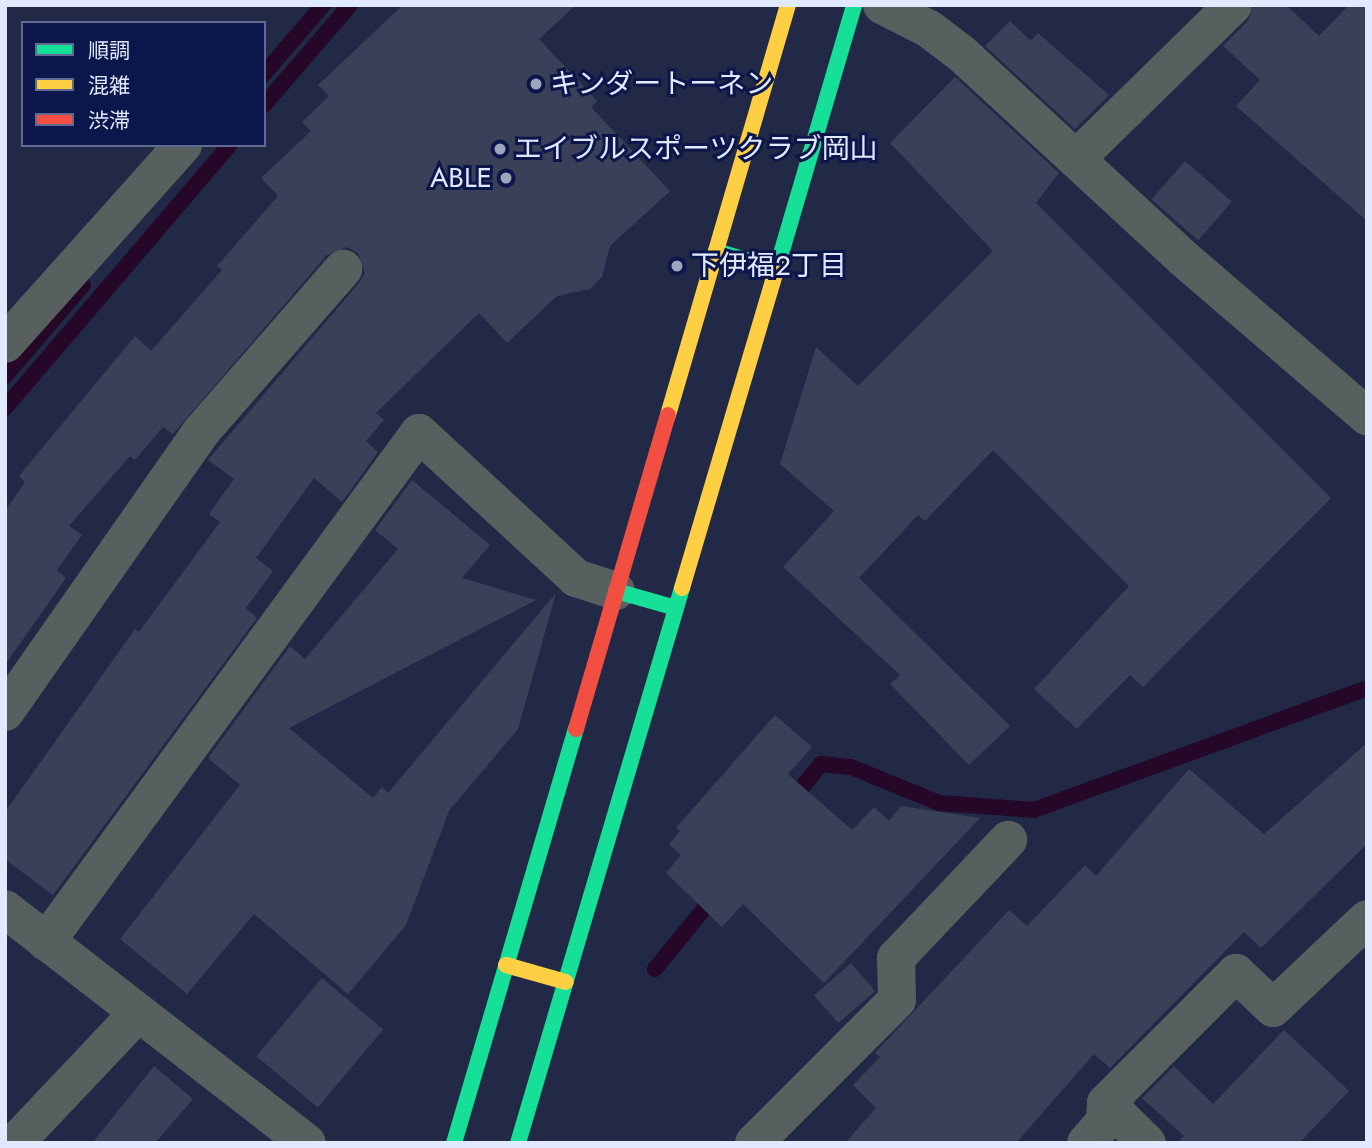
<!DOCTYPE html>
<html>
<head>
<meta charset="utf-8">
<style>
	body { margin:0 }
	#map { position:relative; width:1372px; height:1148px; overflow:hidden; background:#222946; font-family:Jost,"Noto Sans JP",sans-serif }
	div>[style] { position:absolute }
	.stream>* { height:16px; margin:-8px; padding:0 8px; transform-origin:8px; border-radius:8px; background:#250728 }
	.building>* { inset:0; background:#3a4058; transform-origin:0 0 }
	.street>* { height:38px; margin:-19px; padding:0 19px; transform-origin:19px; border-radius:19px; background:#58605f }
	.fast>* { height:16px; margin:-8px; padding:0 8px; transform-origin:8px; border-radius:8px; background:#16e098 }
	.slow>* { height:16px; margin:-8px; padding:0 8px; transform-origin:8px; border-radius:8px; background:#ffcf43 }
	.jam>* { height:16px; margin:-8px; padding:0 8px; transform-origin:8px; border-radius:8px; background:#f24e42 }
	.dots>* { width:19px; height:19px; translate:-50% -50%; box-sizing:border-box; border:4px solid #0b164a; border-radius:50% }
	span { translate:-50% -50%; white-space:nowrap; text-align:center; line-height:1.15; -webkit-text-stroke:6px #0b164a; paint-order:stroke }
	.poi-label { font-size:28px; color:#e0e9fd }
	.left { translate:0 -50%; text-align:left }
	.right { translate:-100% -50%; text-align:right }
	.frame { position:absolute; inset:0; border:7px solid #e0e9fd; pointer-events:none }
	.legend { position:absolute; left:21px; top:21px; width:245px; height:126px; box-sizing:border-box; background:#0b164a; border:2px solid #606a92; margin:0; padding:9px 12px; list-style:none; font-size:21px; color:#e0e9fd }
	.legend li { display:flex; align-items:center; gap:14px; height:35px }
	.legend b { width:35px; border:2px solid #606a92 }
</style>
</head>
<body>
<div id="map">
	<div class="stream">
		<i style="left:264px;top:74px;width:91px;rotate:-49.5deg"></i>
		<i style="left:264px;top:105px;width:132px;rotate:-49.3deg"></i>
		<i style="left:5px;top:376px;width:120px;rotate:-49.4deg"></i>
		<i style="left:5px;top:408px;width:346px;rotate:-49.5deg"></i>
		<i style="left:790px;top:802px;width:49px;rotate:-50.8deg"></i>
		<i style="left:821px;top:764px;width:30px;rotate:6deg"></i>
		<i style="left:851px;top:767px;width:95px;rotate:22.2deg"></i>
		<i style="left:939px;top:803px;width:95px;rotate:4.2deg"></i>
		<i style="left:1034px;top:810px;width:355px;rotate:-20.1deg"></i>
		<i style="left:655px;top:969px;width:98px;rotate:-50.8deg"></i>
	</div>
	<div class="building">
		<i style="clip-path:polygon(403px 5px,576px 5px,539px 39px,597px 101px,591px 107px,670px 191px,610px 246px,602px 277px,590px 289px,557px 296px,507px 343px,479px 313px,376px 413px,384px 420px,366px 441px,378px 452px,342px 502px,314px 478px,256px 558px,273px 571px,246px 608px,257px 618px,53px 895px,5px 859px,5px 812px,135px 629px,139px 632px,220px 522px,209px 514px,234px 479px,208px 460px,359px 283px,365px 273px,358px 253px,347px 247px,327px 255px,173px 434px,163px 427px,135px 460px,130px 456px,69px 526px,82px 535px,57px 570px,66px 578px,5px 665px,5px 511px,25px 482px,19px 476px,135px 336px,151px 351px,222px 270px,217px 266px,278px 196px,261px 178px,311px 131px,302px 122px,329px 96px,318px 85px)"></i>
		<i style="clip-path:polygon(1254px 5px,1286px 5px,1319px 36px,1349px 5px,1367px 5px,1367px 221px,1236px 106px,1260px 80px,1223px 46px,1248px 21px)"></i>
		<i style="clip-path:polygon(1010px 21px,1031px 41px,1038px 33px,1109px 95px,1075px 129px,985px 46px)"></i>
		<i style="clip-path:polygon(955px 77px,1059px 173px,1036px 203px,1331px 498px,1143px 687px,1130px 675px,1077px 729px,1034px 689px,1129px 586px,993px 450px,925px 521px,918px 515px,859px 578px,1010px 726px,969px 765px,890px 684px,900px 675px,783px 567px,834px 511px,780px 464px,816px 347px,858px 386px,993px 251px,890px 143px)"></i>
		<i style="left:1185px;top:161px;width:62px;height:51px;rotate:41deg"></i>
		<i style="clip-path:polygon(412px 480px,490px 545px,462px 578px,536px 600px,289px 728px,373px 798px,382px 787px,388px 793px,556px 593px,518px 729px,449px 811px,406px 925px,348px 994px,254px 914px,187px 994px,120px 939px,240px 785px,208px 758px,290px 646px,305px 659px,398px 549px,375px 530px)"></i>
		<i style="clip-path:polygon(775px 715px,812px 747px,788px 774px,852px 830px,874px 807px,889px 821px,901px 806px,980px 818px,824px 983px,743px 904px,722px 927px,666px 873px,681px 855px,669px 844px,680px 831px,676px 828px)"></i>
		<i style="clip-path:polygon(1367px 743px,1367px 844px,1261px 948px,1244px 932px,1110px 1068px,1094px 1054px,1016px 1143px,845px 1143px,876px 1108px,853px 1085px,880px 1057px,875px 1053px,1009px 910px,1027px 926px,1085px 865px,1096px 876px,1189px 769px,1264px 834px)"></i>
		<i style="left:851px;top:963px;width:37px;height:49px;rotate:49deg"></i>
		<i style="left:322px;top:978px;width:80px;height:102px;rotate:40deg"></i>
		<i style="clip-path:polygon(1284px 1030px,1349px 1091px,1299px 1143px,1177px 1143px,1184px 1136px,1142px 1098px,1174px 1066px,1213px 1104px)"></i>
		<i style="clip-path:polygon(154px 1066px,193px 1099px,155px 1143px,92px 1143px)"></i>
	</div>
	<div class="street">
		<i style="left:882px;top:5px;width:53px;rotate:27.1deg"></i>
		<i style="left:929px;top:29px;width:41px;rotate:37.1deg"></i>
		<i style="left:962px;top:54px;width:301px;rotate:42.7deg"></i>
		<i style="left:1183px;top:258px;width:243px;rotate:40.7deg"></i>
		<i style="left:1078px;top:157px;width:217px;rotate:-44.4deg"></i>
		<i style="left:5px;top:344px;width:267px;rotate:-48.2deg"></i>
		<i style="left:5px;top:712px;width:340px;rotate:-55deg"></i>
		<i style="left:200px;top:433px;width:218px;rotate:-48.9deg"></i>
		<i style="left:5px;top:909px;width:382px;rotate:37.8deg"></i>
		<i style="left:46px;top:942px;width:631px;rotate:-53.77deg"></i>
		<i style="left:419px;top:433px;width:214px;rotate:42.7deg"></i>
		<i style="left:576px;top:578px;width:42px;rotate:18deg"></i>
		<i style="left:1106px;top:1103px;width:57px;rotate:44.3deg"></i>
		<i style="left:15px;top:1143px;width:179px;rotate:-46.6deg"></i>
		<i style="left:754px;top:1143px;width:202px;rotate:-45deg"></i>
		<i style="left:897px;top:1000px;width:42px;rotate:-91.4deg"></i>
		<i style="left:896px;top:958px;width:163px;rotate:-46.5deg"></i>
		<i style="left:1086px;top:1143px;width:29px;rotate:-49deg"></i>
		<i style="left:1105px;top:1121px;width:18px;rotate:-87deg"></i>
		<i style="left:1106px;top:1103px;width:184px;rotate:-45deg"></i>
		<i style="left:1236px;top:973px;width:51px;rotate:43.4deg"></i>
		<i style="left:1273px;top:1008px;width:129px;rotate:-43.4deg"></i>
	</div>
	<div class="fast">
		<i style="left:716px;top:251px;width:63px;rotate:16.7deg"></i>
		<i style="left:778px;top:264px;width:270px;rotate:-73.6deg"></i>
		<i style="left:616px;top:591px;width:62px;rotate:15.8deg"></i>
		<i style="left:454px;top:1143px;width:432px;rotate:-73.6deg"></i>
		<i style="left:518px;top:1143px;width:579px;rotate:-73.54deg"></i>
	</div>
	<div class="slow">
		<i style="left:668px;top:415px;width:427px;rotate:-73.7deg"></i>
		<i style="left:682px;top:588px;width:338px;rotate:-73.5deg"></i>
		<i style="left:506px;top:965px;width:62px;rotate:15.8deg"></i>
	</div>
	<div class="jam">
		<i style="left:576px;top:729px;width:327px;rotate:-73.7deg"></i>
	</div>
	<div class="dots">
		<i style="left:536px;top:84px;background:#9ea6bd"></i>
		<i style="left:500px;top:149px;background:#9ea6bd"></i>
		<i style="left:506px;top:178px;background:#9ea6bd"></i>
		<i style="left:677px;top:266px;background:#9ea6bd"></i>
	</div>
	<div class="poi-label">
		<span class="left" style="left:550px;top:84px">キンダートーネン</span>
		<span class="left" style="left:514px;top:149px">エイブルスポーツクラブ岡山</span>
		<span class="right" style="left:492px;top:178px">ABLE</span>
		<span class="left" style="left:691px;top:266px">下伊福2丁目</span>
	</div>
	<div class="frame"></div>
	<ul class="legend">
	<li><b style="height:9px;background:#16e098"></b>順調</li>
	<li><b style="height:9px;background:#ffcf43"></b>混雑</li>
	<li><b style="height:9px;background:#f24e42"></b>渋滞</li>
	</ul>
</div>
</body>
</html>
